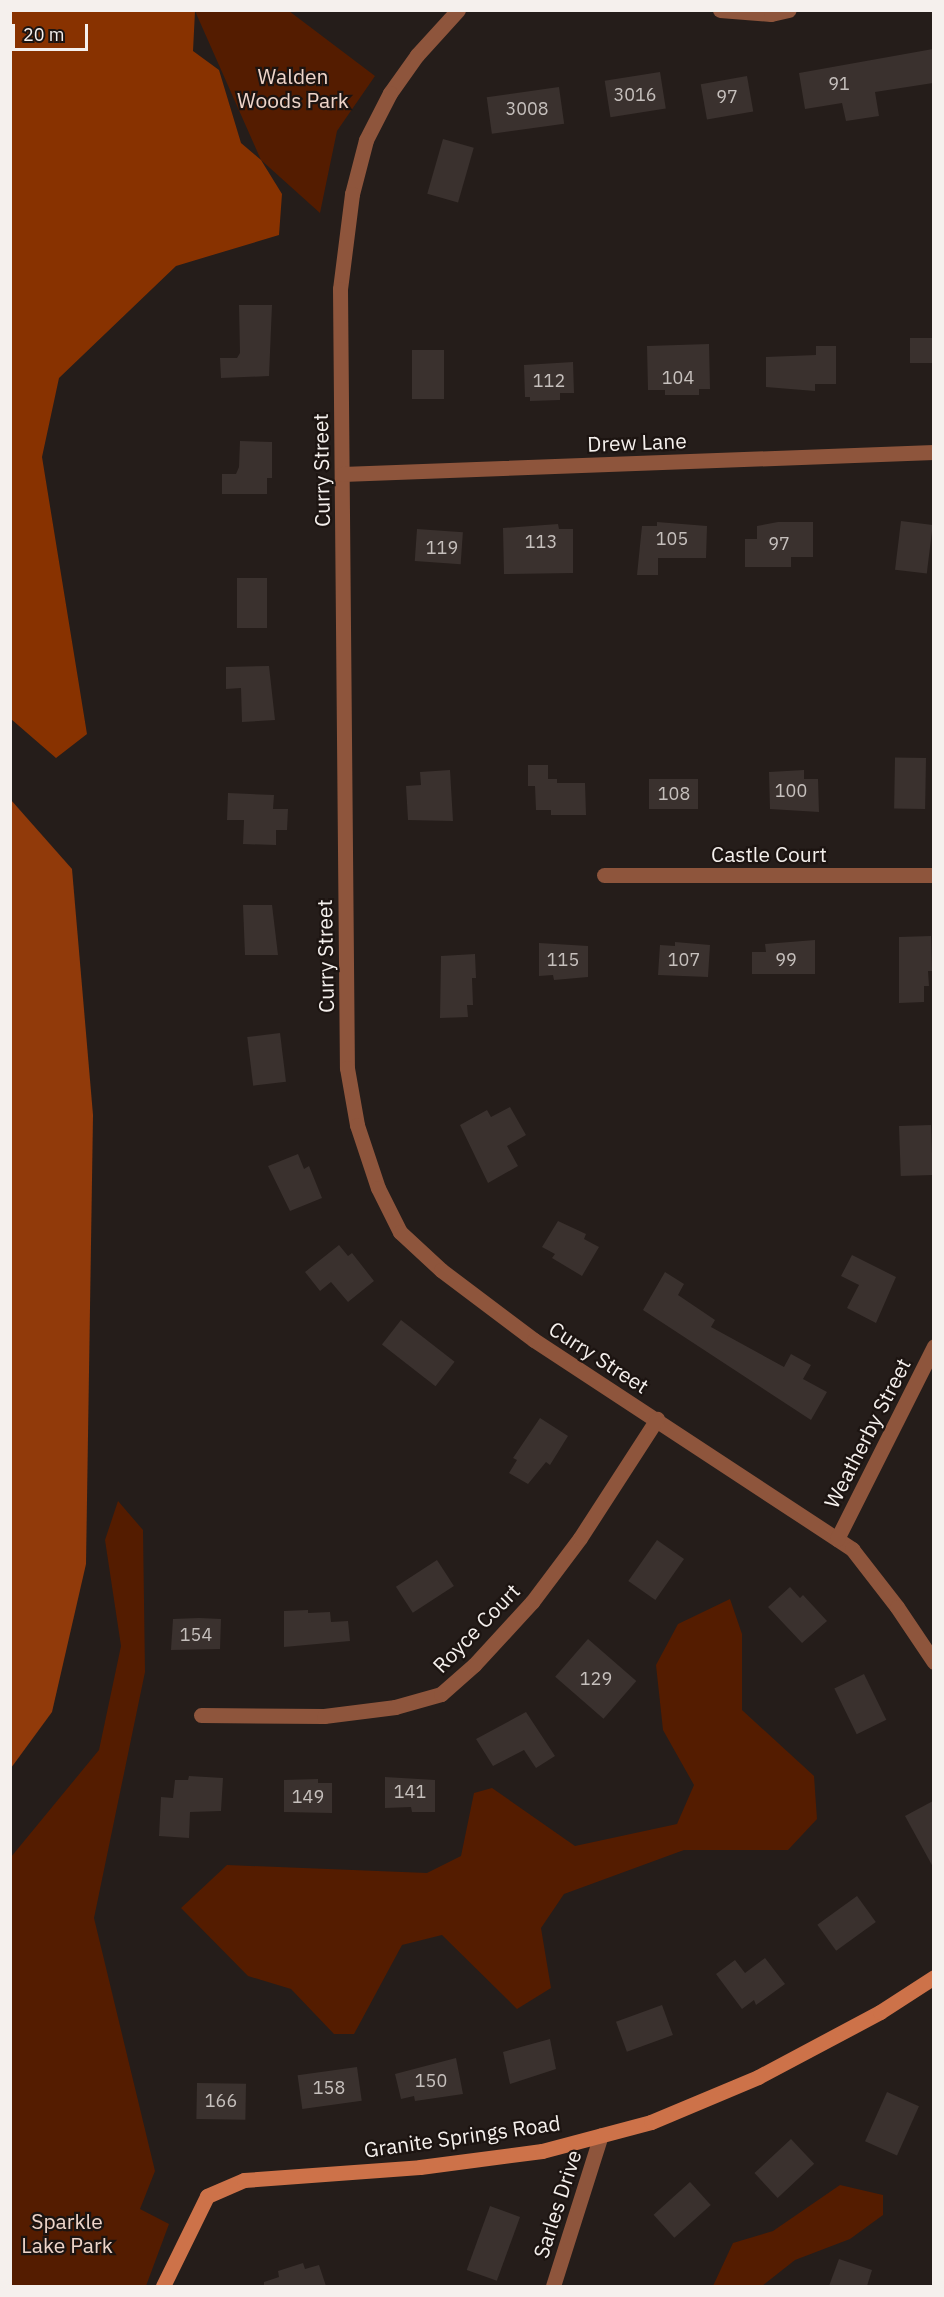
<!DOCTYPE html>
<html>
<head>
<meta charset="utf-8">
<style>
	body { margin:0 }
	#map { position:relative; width:944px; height:2297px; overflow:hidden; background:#251d1a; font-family:"IBM Plex Sans",sans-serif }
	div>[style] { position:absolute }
	.green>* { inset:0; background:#541c00 }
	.forest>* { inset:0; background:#883200 }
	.water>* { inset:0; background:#913a0a }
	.building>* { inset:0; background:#3a312e; transform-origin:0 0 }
	.street>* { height:15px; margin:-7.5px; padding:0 7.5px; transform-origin:7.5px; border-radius:7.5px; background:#8e553c }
	.secondary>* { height:15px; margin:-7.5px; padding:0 7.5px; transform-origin:7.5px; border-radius:7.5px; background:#cd7249 }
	span { translate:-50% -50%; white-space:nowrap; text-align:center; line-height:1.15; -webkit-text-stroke:4.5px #1c1411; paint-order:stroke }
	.number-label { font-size:18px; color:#c6c0bd }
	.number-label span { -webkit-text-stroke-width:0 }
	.park-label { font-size:21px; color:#eed5ca }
	.street-label { font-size:21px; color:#f5f0ed }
	.frame { position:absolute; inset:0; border:12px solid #f5f0ed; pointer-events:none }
	.scale { position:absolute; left:12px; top:24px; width:76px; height:27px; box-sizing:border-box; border:3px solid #f5f0ed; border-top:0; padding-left:8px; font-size:18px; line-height:21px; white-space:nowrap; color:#f5f0ed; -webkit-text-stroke:4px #1c1411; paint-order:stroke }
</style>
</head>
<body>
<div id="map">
	<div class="green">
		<i style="clip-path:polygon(195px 11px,289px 11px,375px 76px,337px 131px,320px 213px,261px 160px)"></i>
		<i style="clip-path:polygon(118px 1501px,143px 1530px,145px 1672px,94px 1918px,155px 2171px,140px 2209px,169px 2224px,146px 2286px,11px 2286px,11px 1857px,99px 1750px,121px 1646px,105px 1540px)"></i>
		<i style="clip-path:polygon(730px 1599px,742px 1634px,742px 1710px,814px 1776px,817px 1819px,788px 1850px,684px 1850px,564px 1894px,541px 1928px,551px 1988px,517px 2009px,442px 1935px,402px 1945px,354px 2034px,334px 2034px,291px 1989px,248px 1976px,181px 1908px,227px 1865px,427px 1873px,461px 1856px,474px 1793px,492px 1788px,575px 1846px,677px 1824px,694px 1785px,663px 1730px,656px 1665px,678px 1624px)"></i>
		<i style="clip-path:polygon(840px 2185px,883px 2195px,883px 2215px,850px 2239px,795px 2260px,762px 2286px,713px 2286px,733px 2243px,773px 2231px)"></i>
	</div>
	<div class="forest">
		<i style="clip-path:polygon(11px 10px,195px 11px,193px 51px,219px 70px,241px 143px,261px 160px,282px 194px,279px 235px,176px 266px,59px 378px,42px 457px,87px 734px,56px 758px,11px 719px)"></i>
	</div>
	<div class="water">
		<i style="clip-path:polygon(11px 800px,72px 869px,93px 1115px,86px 1564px,52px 1712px,11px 1768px)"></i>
	</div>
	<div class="building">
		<i style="clip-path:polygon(933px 49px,933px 83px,875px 92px,879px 116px,846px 121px,842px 103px,805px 109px,799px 73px)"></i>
		<i style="left:660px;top:72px;width:37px;height:56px;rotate:81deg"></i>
		<i style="left:747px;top:76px;width:36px;height:47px;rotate:80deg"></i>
		<i style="left:559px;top:87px;width:37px;height:73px;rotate:82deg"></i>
		<i style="left:443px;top:139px;width:32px;height:57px;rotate:16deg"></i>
		<i style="clip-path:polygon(239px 305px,272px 305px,269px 376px,221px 378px,220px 358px,237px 358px,240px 353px)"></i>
		<i style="left:910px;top:338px;width:23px;height:25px"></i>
		<i style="clip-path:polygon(709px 344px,710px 389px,699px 389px,699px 395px,665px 395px,665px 390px,648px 390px,647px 346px)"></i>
		<i style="clip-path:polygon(816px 346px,836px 346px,836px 384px,815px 384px,815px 391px,766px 387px,766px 357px,816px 355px)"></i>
		<i style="left:412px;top:350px;width:32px;height:49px"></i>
		<i style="clip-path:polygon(573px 362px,574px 393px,560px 393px,560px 400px,530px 401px,530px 397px,525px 397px,524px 365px)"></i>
		<i style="clip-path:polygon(240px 441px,272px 442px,272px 478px,267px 478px,267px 494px,222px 494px,222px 474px,236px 474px,239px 467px)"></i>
		<i style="left:901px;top:521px;width:32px;height:49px;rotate:7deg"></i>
		<i style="clip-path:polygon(657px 522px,707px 526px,706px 558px,658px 558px,658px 575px,637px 575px,642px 526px,657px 526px)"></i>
		<i style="clip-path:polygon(778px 522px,813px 522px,813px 557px,791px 557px,791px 567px,745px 567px,745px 539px,757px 539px,757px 526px)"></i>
		<i style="clip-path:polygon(558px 524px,559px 529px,573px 529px,573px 573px,504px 574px,503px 528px)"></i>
		<i style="left:417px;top:529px;width:46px;height:32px;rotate:4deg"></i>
		<i style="left:237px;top:578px;width:30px;height:50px"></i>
		<i style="clip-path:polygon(269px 666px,275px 720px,242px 722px,241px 688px,226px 689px,226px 667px)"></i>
		<i style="left:926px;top:758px;width:51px;height:31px;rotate:91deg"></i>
		<i style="clip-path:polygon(528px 765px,548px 765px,548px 779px,557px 779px,557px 783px,585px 783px,586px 815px,551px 815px,551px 810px,536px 810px,535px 786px,528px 786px)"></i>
		<i style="clip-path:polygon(450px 770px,453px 821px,408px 820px,406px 786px,421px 785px,420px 772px)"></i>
		<i style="clip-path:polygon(804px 770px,804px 779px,818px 779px,819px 812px,770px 809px,769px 772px)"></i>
		<i style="left:649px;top:779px;width:49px;height:30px"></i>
		<i style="clip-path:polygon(228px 793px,274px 795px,273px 809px,288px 809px,287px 830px,276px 830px,276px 845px,243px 844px,244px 820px,227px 820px)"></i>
		<i style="clip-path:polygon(243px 905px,272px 905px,278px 955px,245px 955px)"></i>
		<i style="clip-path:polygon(931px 936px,932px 971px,928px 971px,929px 986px,924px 986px,924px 1002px,899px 1003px,899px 937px)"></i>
		<i style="clip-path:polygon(815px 940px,815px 974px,752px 974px,752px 952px,766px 952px,765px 944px)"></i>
		<i style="clip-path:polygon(675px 942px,710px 945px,708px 977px,658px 975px,660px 945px,675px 946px)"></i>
		<i style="clip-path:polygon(539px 943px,588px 946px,588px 977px,554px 980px,553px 975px,539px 976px)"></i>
		<i style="clip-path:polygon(475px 954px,476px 978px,472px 978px,473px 1005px,467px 1005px,468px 1017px,440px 1018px,441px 956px)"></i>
		<i style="left:280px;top:1033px;width:49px;height:33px;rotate:83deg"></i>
		<i style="clip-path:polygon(510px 1107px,526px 1135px,507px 1146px,518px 1166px,488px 1183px,460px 1125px,487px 1110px,491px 1117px)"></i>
		<i style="left:931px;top:1125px;width:50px;height:32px;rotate:88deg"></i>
		<i style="clip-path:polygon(298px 1154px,304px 1169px,309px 1166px,322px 1198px,290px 1211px,268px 1166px)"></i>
		<i style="clip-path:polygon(558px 1221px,586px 1234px,584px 1239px,599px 1247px,582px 1276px,552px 1258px,555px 1254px,542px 1247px)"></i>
		<i style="clip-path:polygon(339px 1245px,348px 1256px,352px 1253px,374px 1281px,348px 1302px,331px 1282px,320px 1291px,305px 1272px)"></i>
		<i style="clip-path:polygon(852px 1255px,896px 1277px,876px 1323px,847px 1308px,859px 1285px,841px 1276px)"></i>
		<i style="clip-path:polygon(665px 1272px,684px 1284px,678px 1295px,715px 1320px,711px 1327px,784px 1367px,791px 1354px,811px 1365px,803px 1379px,827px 1392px,811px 1420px,643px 1310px)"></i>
		<i style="left:401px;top:1320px;width:68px;height:31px;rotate:38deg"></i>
		<i style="clip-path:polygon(540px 1418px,568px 1436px,550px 1465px,546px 1462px,528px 1484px,509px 1473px,517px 1460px,513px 1458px)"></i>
		<i style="left:657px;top:1540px;width:33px;height:50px;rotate:35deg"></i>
		<i style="left:437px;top:1560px;width:31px;height:49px;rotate:57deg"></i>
		<i style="clip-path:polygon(790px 1587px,800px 1598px,803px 1595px,827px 1621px,802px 1643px,768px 1607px)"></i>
		<i style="clip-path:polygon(308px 1610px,308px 1613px,330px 1612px,331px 1622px,348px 1621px,350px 1641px,284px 1647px,284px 1611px)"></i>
		<i style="clip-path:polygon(199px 1618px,221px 1619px,220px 1649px,171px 1650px,173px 1619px)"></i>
		<i style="left:588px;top:1639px;width:64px;height:50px;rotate:41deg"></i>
		<i style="left:864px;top:1674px;width:51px;height:33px;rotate:64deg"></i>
		<i style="clip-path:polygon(526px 1712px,555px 1756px,536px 1768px,524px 1750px,493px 1766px,476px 1739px)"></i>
		<i style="clip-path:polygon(189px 1776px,223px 1778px,221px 1811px,190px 1812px,189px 1838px,159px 1836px,161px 1797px,173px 1798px,175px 1780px,188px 1780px)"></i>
		<i style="clip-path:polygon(385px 1777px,435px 1780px,435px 1812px,412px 1812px,411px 1807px,385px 1808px)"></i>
		<i style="clip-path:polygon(318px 1779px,318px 1783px,332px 1783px,332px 1813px,284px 1812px,284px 1780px)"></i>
		<i style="clip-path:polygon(933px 1801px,933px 1867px,905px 1816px)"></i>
		<i style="left:857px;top:1896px;width:32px;height:49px;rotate:54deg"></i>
		<i style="clip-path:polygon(765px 1958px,785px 1984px,756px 2005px,754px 2000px,742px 2009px,716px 1974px,735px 1960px,745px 1973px)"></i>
		<i style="left:662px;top:2005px;width:32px;height:49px;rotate:70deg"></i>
		<i style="clip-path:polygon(550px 2039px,556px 2069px,510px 2084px,503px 2052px)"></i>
		<i style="clip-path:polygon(456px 2058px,463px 2094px,415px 2101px,414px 2096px,401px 2099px,395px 2074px)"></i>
		<i style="left:357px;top:2067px;width:34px;height:60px;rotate:82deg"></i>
		<i style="left:197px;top:2083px;width:49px;height:36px;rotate:1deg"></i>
		<i style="left:887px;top:2092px;width:35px;height:54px;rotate:24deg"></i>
		<i style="left:791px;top:2139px;width:34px;height:50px;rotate:47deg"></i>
		<i style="left:690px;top:2182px;width:31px;height:49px;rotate:48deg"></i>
		<i style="left:490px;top:2206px;width:32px;height:68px;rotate:20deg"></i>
		<i style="clip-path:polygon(839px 2259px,872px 2270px,867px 2286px,829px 2286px)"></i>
		<i style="clip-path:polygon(303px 2263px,305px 2269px,319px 2265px,326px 2286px,264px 2286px,264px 2282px,279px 2277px,278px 2271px)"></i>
	</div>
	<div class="street">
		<i style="left:458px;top:10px;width:61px;rotate:132.3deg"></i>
		<i style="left:417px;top:55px;width:47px;rotate:125.4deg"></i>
		<i style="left:390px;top:93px;width:53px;rotate:117.1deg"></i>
		<i style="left:366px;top:140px;width:56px;rotate:104.5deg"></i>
		<i style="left:352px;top:194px;width:96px;rotate:97.2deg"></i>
		<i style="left:340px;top:289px;width:779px;rotate:89.49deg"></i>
		<i style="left:347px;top:1068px;width:58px;rotate:80deg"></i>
		<i style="left:357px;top:1125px;width:66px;rotate:71.6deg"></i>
		<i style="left:378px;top:1188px;width:49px;rotate:63.4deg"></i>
		<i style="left:400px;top:1232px;width:56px;rotate:42.8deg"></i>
		<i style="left:441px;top:1270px;width:116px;rotate:37deg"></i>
		<i style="left:534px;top:1340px;width:381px;rotate:33.3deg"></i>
		<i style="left:852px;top:1549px;width:73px;rotate:52.2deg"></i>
		<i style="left:897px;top:1607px;width:66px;rotate:56.1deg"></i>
		<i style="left:720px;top:10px;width:51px;rotate:4.5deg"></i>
		<i style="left:771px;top:14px;width:18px;rotate:-13deg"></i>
		<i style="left:342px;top:474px;width:592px;rotate:-2.13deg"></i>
		<i style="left:604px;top:875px;width:330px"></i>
		<i style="left:837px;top:1539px;width:216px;rotate:-63.3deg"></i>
		<i style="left:201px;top:1715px;width:123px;rotate:0.5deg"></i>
		<i style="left:324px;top:1716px;width:72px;rotate:-7.2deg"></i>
		<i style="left:395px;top:1707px;width:48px;rotate:-15.8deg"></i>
		<i style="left:441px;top:1694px;width:44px;rotate:-41.3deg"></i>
		<i style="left:474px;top:1665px;width:86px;rotate:-47.4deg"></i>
		<i style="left:532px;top:1602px;width:80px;rotate:-53.1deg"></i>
		<i style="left:580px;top:1538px;width:142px;rotate:-57.1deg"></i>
		<i style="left:553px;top:2286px;width:158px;rotate:-72.4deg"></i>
	</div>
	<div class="secondary">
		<i style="left:163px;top:2286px;width:100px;rotate:-63.9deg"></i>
		<i style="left:207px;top:2196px;width:40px;rotate:-23.4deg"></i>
		<i style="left:244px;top:2180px;width:176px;rotate:-4.2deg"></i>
		<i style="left:420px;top:2167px;width:123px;rotate:-7.5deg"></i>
		<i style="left:542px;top:2151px;width:113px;rotate:-14.9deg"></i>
		<i style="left:651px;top:2122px;width:116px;rotate:-22.8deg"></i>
		<i style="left:758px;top:2077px;width:138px;rotate:-28deg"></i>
		<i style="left:880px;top:2012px;width:64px;rotate:-32.9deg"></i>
	</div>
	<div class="number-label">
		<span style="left:839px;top:84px">91</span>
		<span style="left:635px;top:95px">3016</span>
		<span style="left:727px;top:97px">97</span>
		<span style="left:527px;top:109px">3008</span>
		<span style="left:678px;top:378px">104</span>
		<span style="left:549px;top:381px">112</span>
		<span style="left:672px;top:539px">105</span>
		<span style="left:541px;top:542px">113</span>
		<span style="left:779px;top:544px">97</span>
		<span style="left:442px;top:548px">119</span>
		<span style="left:791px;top:791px">100</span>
		<span style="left:674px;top:794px">108</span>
		<span style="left:563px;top:960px">115</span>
		<span style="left:684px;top:960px">107</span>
		<span style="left:786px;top:960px">99</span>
		<span style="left:196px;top:1635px">154</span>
		<span style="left:596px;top:1679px">129</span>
		<span style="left:410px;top:1792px">141</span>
		<span style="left:308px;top:1797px">149</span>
		<span style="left:431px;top:2081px">150</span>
		<span style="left:329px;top:2088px">158</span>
		<span style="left:221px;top:2101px">166</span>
	</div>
	<div class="park-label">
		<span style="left:293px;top:88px">Walden<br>Woods Park</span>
		<span style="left:67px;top:2233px">Sparkle<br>Lake Park</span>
	</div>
	<div class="street-label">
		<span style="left:637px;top:442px;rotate:-2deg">Drew Lane</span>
		<span style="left:321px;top:470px;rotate:-91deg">Curry Street</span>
		<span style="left:769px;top:854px">Castle Court</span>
		<span style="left:325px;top:956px;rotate:-91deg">Curry Street</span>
		<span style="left:599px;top:1357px;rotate:33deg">Curry Street</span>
		<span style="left:867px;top:1433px;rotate:-63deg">Weatherby Street</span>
		<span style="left:476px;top:1628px;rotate:-46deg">Royce Court</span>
		<span style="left:462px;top:2136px;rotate:-8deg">Granite Springs Road</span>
		<span style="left:557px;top:2204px;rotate:-72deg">Sarles Drive</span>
	</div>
	<div class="frame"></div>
	<div class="scale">20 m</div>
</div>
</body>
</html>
